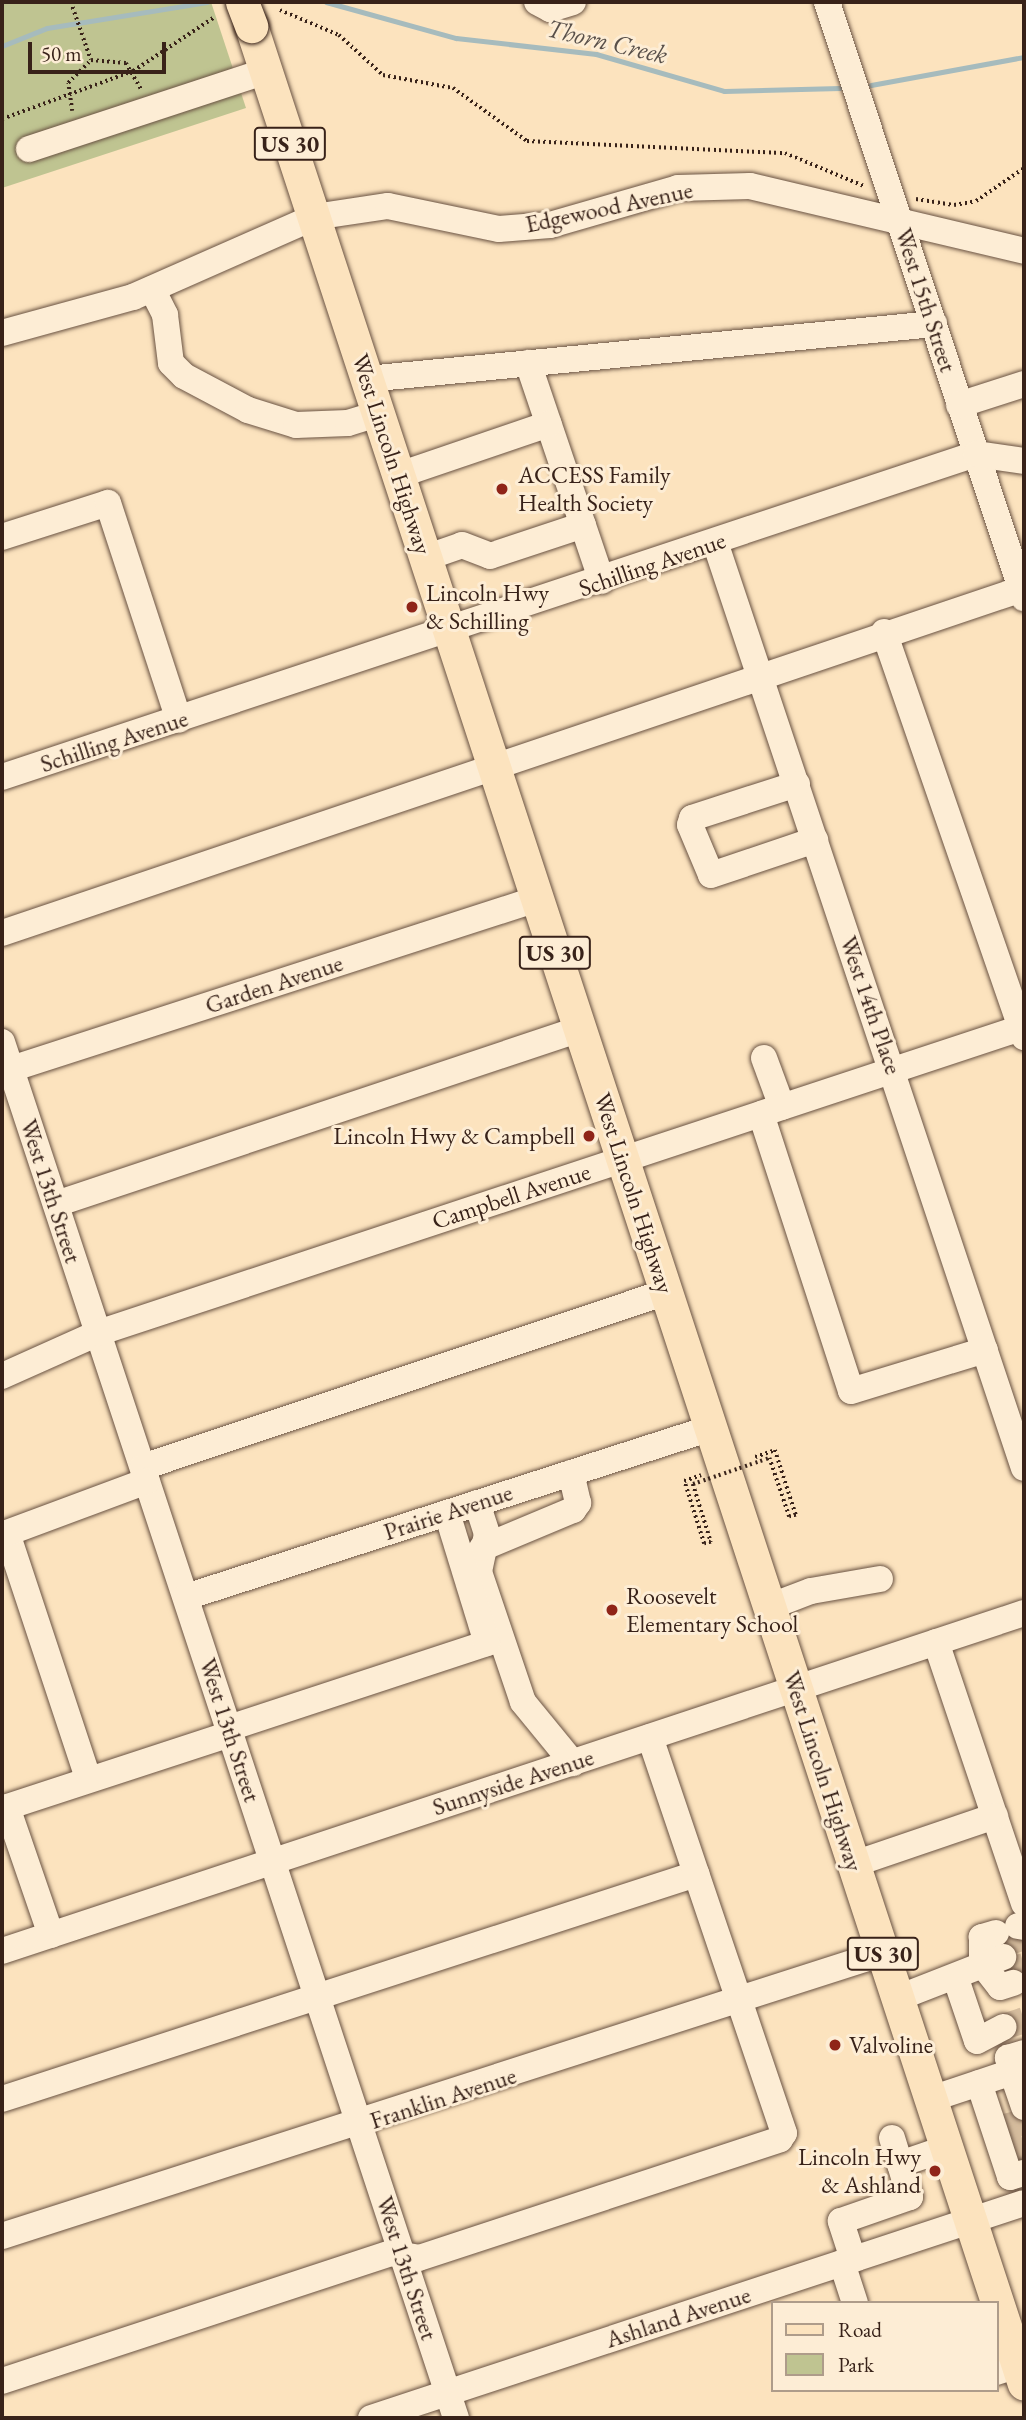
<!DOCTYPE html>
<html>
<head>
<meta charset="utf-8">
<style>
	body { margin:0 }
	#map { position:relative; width:1026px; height:2420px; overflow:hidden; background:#fce3be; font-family:"EB Garamond",serif }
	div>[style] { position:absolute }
	.green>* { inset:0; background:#bfc491 }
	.stream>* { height:5px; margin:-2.5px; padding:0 2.5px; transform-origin:2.5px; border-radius:2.5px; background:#a6bbbd }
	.minor-tunnel>* { height:26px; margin-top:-13px; transform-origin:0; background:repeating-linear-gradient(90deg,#d5bc9d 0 26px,transparent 0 39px) }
	.path>* { height:3.5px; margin-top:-1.75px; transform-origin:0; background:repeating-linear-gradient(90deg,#382219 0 2px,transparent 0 5.5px) }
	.roads { filter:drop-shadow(0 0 2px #695242) drop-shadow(0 0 2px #695242) }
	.minor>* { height:26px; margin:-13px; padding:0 13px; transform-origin:13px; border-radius:13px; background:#fdedd5 }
	.major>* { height:33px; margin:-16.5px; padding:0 16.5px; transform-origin:16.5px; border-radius:16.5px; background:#fce3be }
	.path-bridge>* { height:3.5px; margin-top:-1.75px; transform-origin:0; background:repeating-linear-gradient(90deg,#382219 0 2px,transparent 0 5.5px) }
	.bridges { filter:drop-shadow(0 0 2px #382219) drop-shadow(0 0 2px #382219) }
	.major-bridge>* { height:33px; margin:-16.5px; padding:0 16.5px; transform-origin:16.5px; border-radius:16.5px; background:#fce3be }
	.dots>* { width:19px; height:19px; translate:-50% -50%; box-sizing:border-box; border:4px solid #fdedd5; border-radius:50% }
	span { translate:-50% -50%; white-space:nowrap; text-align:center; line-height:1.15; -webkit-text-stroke:6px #fdedd5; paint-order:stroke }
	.shield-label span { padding:2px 5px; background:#fdedd5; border:2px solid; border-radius:5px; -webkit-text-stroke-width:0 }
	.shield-label { font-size:23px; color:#382219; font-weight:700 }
	.street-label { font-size:24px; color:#382219 }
	.poi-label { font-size:24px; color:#382219 }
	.left { translate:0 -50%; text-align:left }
	.right { translate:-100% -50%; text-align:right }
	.water-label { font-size:26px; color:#59504a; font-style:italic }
	.frame { position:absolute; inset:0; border:4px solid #382219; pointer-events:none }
	.legend { position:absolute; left:771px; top:2301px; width:228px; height:91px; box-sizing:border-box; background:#fdedd5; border:2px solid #ae9c8a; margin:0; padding:9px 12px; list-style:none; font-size:21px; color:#382219 }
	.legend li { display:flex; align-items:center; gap:14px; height:35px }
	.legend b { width:35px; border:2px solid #ae9c8a }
	.scale { position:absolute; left:28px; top:42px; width:138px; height:32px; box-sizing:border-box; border:4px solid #382219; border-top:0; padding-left:9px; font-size:21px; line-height:24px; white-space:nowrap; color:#382219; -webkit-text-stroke:5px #fdedd5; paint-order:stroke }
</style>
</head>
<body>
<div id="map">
	<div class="green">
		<i style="clip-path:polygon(2px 2px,211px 2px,246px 108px,2px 188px)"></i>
	</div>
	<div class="stream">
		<i style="left:326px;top:2px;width:135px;rotate:15.5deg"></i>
		<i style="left:456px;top:38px;width:141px;rotate:6.5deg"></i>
		<i style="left:596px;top:54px;width:133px;rotate:16.1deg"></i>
		<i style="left:724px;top:91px;width:116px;rotate:-1.5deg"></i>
		<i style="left:2px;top:46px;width:48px;rotate:-21.8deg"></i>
		<i style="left:47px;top:28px;width:162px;rotate:-9.2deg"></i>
		<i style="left:871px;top:85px;width:156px;rotate:-10.4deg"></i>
	</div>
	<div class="minor-tunnel">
		<i style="left:1000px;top:1945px;width:23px;rotate:-18deg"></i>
		<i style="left:1008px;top:1971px;width:17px;rotate:-17deg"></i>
		<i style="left:1003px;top:2027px;width:22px;rotate:-18deg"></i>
		<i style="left:1001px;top:2128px;width:23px;rotate:-15deg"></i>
		<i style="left:1007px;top:2151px;width:18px;rotate:-16deg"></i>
	</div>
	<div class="path">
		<i style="left:71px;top:2px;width:61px;rotate:71deg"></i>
		<i style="left:280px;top:10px;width:64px;rotate:23deg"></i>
		<i style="left:339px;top:35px;width:59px;rotate:42.3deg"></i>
		<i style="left:383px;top:75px;width:71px;rotate:10.5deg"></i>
		<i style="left:453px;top:88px;width:91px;rotate:35.6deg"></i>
		<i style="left:527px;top:141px;width:258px;rotate:2.7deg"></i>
		<i style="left:785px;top:153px;width:86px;rotate:22.7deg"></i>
		<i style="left:72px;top:111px;width:28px;rotate:-98deg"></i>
		<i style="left:68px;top:83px;width:33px;rotate:-45deg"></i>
		<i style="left:91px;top:60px;width:35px;rotate:5deg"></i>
		<i style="left:126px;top:63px;width:32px;rotate:60deg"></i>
		<i style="left:2px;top:119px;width:140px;rotate:-20.1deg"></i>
		<i style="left:133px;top:71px;width:96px;rotate:-33.5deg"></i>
		<i style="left:916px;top:199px;width:38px;rotate:9deg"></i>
		<i style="left:954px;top:205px;width:22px;rotate:-10deg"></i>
		<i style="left:976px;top:201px;width:58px;rotate:-34.5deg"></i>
		<i style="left:755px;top:1457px;width:21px;rotate:-19deg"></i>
		<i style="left:775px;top:1450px;width:68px;rotate:72.1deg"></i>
		<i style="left:796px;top:1515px;width:7px;rotate:164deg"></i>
		<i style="left:789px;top:1517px;width:62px;rotate:-108.7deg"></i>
		<i style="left:693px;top:1484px;width:61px;rotate:72.8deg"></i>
		<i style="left:711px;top:1542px;width:7px;rotate:164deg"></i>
		<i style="left:704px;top:1544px;width:66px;rotate:-107.6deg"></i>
		<i style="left:684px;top:1481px;width:18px;rotate:-19deg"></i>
	</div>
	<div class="roads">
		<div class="minor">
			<i style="left:537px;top:2px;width:15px;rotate:28deg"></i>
			<i style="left:550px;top:9px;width:24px;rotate:-17deg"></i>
			<i style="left:827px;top:2px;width:628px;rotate:71.71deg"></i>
			<i style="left:29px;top:149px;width:250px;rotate:-18.2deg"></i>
			<i style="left:152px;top:289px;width:29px;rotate:63deg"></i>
			<i style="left:165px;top:315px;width:48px;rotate:82.9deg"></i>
			<i style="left:171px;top:363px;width:18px;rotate:45deg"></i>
			<i style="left:184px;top:376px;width:72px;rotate:28deg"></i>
			<i style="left:248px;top:410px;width:50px;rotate:17.4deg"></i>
			<i style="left:296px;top:425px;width:52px;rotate:-2.2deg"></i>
			<i style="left:348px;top:423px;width:31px;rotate:-17deg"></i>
			<i style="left:2px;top:333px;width:136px;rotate:-15.4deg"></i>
			<i style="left:133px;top:297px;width:198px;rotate:-23.8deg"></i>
			<i style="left:314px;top:217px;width:75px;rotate:-8.5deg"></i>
			<i style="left:388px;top:206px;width:113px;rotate:11.7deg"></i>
			<i style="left:499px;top:229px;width:51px;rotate:-4.5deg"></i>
			<i style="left:550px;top:225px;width:133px;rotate:-16.1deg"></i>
			<i style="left:678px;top:188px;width:72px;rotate:-1.6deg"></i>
			<i style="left:750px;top:186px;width:282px;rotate:13.3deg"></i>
			<i style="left:528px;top:363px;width:230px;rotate:71.3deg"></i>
			<i style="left:367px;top:379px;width:570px;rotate:-5.54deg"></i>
			<i style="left:959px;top:405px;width:68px;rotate:-17.9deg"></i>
			<i style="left:399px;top:475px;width:158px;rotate:-18.8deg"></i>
			<i style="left:2px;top:537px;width:111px;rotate:-17.8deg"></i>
			<i style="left:108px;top:503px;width:228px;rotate:71.9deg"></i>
			<i style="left:715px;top:542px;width:976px;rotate:71.55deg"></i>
			<i style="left:425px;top:558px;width:39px;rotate:-19deg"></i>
			<i style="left:462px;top:545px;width:30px;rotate:21deg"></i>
			<i style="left:490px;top:556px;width:98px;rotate:-18.4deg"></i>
			<i style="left:884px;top:632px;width:429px;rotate:70.9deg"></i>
			<i style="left:2px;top:777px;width:1026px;rotate:-18.35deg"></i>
			<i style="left:976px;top:454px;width:49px;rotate:8.3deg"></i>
			<i style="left:797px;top:784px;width:110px;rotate:162.1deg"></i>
			<i style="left:692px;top:818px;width:7px;rotate:106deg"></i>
			<i style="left:690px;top:825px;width:54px;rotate:67.2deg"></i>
			<i style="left:711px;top:875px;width:110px;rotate:-18.6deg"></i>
			<i style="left:2px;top:933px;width:1076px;rotate:-18.64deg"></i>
			<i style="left:2px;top:1042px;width:1449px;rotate:71.74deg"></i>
			<i style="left:764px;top:1058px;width:52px;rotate:69.8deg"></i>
			<i style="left:11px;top:1069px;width:553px;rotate:-17.91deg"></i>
			<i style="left:761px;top:1114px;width:291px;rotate:72deg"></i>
			<i style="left:851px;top:1391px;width:140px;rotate:-17deg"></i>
			<i style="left:56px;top:1204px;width:552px;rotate:-18.47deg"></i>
			<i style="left:2px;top:1376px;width:105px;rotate:-24.1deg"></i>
			<i style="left:98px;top:1333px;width:975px;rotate:-18.29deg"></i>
			<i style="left:143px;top:1467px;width:552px;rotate:-18.5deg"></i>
			<i style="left:477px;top:1503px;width:33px;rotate:72deg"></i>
			<i style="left:487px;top:1534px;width:39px;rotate:102deg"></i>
			<i style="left:479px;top:1572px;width:137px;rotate:71.3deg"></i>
			<i style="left:523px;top:1702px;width:79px;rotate:50.7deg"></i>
			<i style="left:482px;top:1548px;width:99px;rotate:-22.7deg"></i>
			<i style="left:573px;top:1510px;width:9px;rotate:-54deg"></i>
			<i style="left:578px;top:1503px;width:31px;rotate:-103deg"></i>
			<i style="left:186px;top:1597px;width:552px;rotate:-17.84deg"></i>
			<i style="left:769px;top:1607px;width:45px;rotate:-20.9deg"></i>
			<i style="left:811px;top:1591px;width:70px;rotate:-9.9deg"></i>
			<i style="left:936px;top:1642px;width:276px;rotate:71.4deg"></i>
			<i style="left:229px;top:1728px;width:272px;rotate:-18.2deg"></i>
			<i style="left:487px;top:1643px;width:136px;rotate:-107.1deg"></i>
			<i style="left:88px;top:1778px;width:258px;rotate:-108.3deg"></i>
			<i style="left:7px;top:1533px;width:149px;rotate:-20.4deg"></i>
			<i style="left:854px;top:1864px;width:149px;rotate:-18.8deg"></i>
			<i style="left:1018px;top:1926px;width:6px;rotate:9deg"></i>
			<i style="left:996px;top:1933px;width:15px;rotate:164deg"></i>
			<i style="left:982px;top:1937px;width:27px;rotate:90deg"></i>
			<i style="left:982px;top:1964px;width:29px;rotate:52deg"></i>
			<i style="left:1000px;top:1987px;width:14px;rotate:-17deg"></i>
			<i style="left:51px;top:1935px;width:135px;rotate:-109deg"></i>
			<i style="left:7px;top:1807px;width:236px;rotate:-18.1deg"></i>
			<i style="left:2px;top:1951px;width:1076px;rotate:-18.3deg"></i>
			<i style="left:956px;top:1979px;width:65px;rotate:71.3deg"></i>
			<i style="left:977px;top:2041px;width:30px;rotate:-28deg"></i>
			<i style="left:898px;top:1998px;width:113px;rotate:-21.3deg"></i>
			<i style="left:1012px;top:2072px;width:15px;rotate:-106deg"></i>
			<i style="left:1008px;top:2058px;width:17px;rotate:-17deg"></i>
			<i style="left:979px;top:2083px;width:99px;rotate:71.7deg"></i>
			<i style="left:1010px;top:2177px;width:15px;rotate:-16deg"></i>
			<i style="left:2px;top:2099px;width:730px;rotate:-17.96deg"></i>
			<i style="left:931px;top:2099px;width:85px;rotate:-18.4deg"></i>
			<i style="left:1012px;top:2072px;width:37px;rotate:71deg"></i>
			<i style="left:892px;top:2138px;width:27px;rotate:73deg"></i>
			<i style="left:2px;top:2236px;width:925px;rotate:-17.81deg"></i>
			<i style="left:853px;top:2259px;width:40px;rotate:-108deg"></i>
			<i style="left:841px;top:2221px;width:73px;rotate:-19.2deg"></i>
			<i style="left:910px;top:2197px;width:34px;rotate:-107deg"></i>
			<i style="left:900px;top:2164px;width:50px;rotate:-18.8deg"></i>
			<i style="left:842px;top:2263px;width:42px;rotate:72deg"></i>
			<i style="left:996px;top:2372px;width:23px;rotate:-18deg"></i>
			<i style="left:2px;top:2381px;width:410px;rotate:-18.2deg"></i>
			<i style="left:391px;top:2253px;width:28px;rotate:10deg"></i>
			<i style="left:419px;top:2258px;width:380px;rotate:-18.2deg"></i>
			<i style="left:780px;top:2139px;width:7px;rotate:-56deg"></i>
			<i style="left:784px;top:2133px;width:418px;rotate:-108.7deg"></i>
			<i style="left:371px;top:2418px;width:687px;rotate:-18.22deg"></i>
		</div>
		<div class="major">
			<i style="left:251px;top:26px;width:2481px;rotate:71.85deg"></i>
		</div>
	</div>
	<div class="path-bridge">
		<i style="left:693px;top:1484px;width:80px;rotate:-18.9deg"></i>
	</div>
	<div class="bridges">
		<div class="major-bridge">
			<i style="left:242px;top:2px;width:26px;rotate:69deg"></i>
		</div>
	</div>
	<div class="dots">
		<i style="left:502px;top:489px;background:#8f2418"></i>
		<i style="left:412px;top:607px;background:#8f2418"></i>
		<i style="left:589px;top:1136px;background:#8f2418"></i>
		<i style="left:612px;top:1610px;background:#8f2418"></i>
		<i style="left:835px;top:2045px;background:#8f2418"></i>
		<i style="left:935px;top:2171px;background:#8f2418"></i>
	</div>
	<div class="shield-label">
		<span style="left:290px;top:144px">US 30</span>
		<span style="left:555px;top:953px">US 30</span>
		<span style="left:883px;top:1954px">US 30</span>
	</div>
	<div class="street-label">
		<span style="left:609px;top:207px;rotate:-12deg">Edgewood Avenue</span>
		<span style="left:926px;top:300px;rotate:72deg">West 15th Street</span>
		<span style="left:392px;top:454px;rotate:72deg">West Lincoln Highway</span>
		<span style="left:652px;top:564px;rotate:-19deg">Schilling Avenue</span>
		<span style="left:114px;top:741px;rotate:-18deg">Schilling Avenue</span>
		<span style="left:274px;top:984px;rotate:-18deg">Garden Avenue</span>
		<span style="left:871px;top:1005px;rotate:71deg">West 14th Place</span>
		<span style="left:51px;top:1191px;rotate:72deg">West 13th Street</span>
		<span style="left:634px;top:1193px;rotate:72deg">West Lincoln Highway</span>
		<span style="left:511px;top:1196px;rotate:-18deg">Campbell Avenue</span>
		<span style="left:448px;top:1512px;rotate:-18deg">Prairie Avenue</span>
		<span style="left:230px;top:1730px;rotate:72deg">West 13th Street</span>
		<span style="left:823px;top:1771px;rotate:72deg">West Lincoln Highway</span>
		<span style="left:513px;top:1782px;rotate:-18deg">Sunnyside Avenue</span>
		<span style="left:443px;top:2098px;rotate:-18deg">Franklin Avenue</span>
		<span style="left:407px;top:2268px;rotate:72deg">West 13th Street</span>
		<span style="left:678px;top:2317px;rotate:-18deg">Ashland Avenue</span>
	</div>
	<div class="poi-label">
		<span class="left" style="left:518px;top:489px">ACCESS Family<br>Health Society</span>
		<span class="left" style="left:426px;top:607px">Lincoln Hwy<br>&amp; Schilling</span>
		<span class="right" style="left:575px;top:1136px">Lincoln Hwy &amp; Campbell</span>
		<span class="left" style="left:626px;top:1610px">Roosevelt<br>Elementary School</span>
		<span class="left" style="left:849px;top:2045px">Valvoline</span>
		<span class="right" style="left:921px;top:2171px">Lincoln Hwy<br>&amp; Ashland</span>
	</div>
	<div class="water-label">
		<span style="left:607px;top:42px;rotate:13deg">Thorn Creek</span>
	</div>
	<div class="frame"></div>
	<ul class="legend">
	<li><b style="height:9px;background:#fce3be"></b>Road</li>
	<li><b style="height:19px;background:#bfc491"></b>Park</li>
	</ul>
	<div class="scale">50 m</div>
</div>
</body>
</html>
